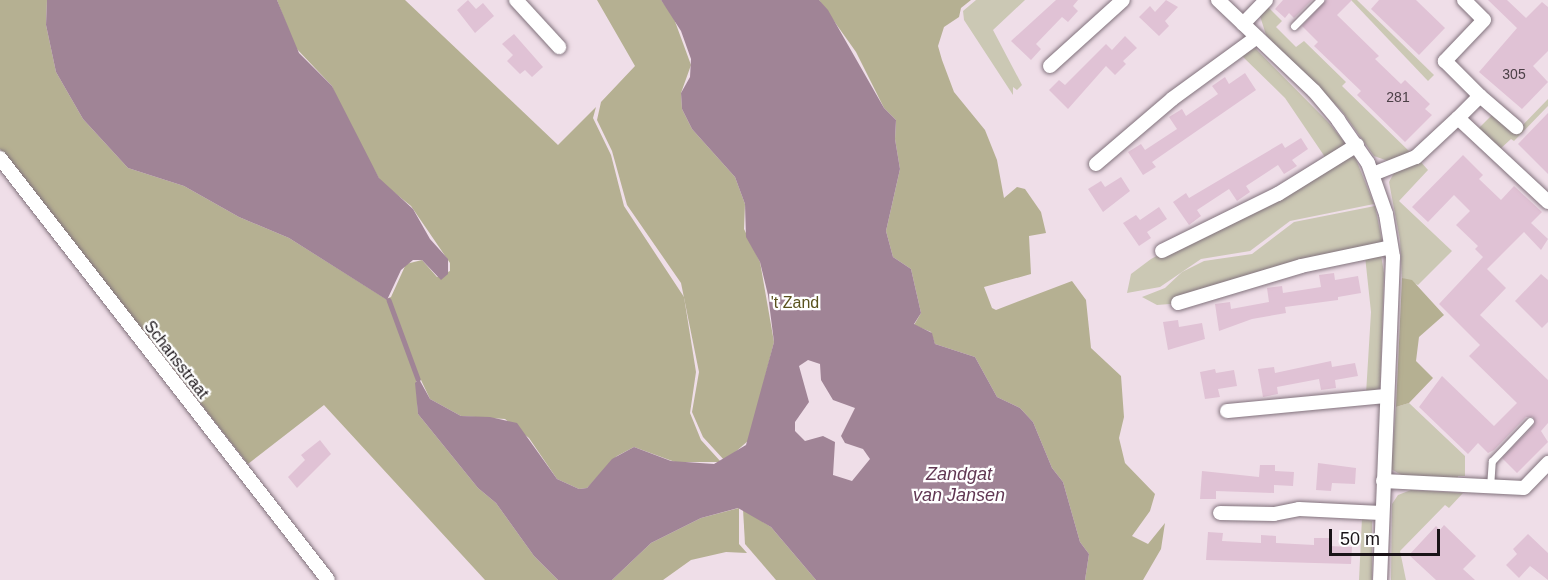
<!DOCTYPE html>
<html>
<head>
<meta charset="utf-8">
<style>
	body { margin:0 }
	#map { position:relative; width:1548px; height:580px; overflow:hidden; background:#efdee8; font-family:Arial,sans-serif }
	div>[style] { position:absolute }
	.green>* { inset:0; background:#cbc8b4 }
	.forest>* { inset:0; background:#b5b092 }
	.water>* { inset:0; background:#a08496 }
	.stream>* { height:4.5px; margin:-2.25px; padding:0 2.25px; transform-origin:2.25px; border-radius:2.25px; background:#a08496 }
	.building>* { inset:0; background:#e0c2d5 }
	.roads { filter:drop-shadow(0 0 2px #81727c) drop-shadow(0 0 2px #81727c) }
	.service>* { height:7px; margin:-3.5px; padding:0 3.5px; transform-origin:3.5px; border-radius:3.5px; background:#fff }
	.minor>* { height:14px; margin:-7px; padding:0 7px; transform-origin:7px; border-radius:7px; background:#fff }
	span { translate:-50% -50%; white-space:nowrap; text-align:center; line-height:1.15; -webkit-text-stroke:4.5px #fff; paint-order:stroke }
	.number-label { font-size:14px; color:#4b3f46 }
	.number-label span { -webkit-text-stroke-width:0 }
	.park-label { font-size:16px; color:#5a521d }
	.street-label { font-size:16px; color:#191317 }
	.water-label { font-size:18px; color:#613753; font-style:italic }
	.scale { position:absolute; left:1329px; top:529px; width:111px; height:27px; box-sizing:border-box; border:3px solid #191317; border-top:0; padding-left:8px; font-size:18px; line-height:21px; white-space:nowrap; color:#191317; -webkit-text-stroke:4px #fff; paint-order:stroke }
</style>
</head>
<body>
<div id="map">
	<div class="green">
		<i style="clip-path:polygon(976px 0,1025px 0,993px 30px,1022px 85px,1017px 90px,1013px 87px,1013px 95px,964px 20px,963px 11px)"></i>
		<i style="clip-path:polygon(1351px 0,1357px 0,1434px 75px,1428px 81px)"></i>
		<i style="clip-path:polygon(1268px 7px,1282px 21px,1276px 27px,1296px 47px,1304px 41px,1346px 82px,1342px 86px,1411px 153px,1388px 161px,1374px 156px,1342px 111px,1266px 35px,1260px 16px)"></i>
		<i style="clip-path:polygon(1255px 48px,1329px 123px,1345px 143px,1343px 150px,1327px 160px,1285px 98px,1241px 55px)"></i>
		<i style="clip-path:polygon(1548px 99px,1548px 106px,1514px 141px,1511px 139px,1499px 150px,1478px 129px,1494px 113px,1515px 133px)"></i>
		<i style="clip-path:polygon(1348px 156px,1355px 157px,1374px 204px,1290px 221px,1250px 251px,1201px 259px,1160px 287px,1127px 293px,1131px 274px,1151px 259px)"></i>
		<i style="clip-path:polygon(1420px 161px,1428px 170px,1399px 201px,1452px 251px,1418px 285px,1402px 278px,1400px 240px,1389px 182px,1394px 173px)"></i>
		<i style="clip-path:polygon(1375px 206px,1382px 241px,1380px 245px,1170px 304px,1157px 305px,1142px 297px,1165px 288px,1182px 272px,1204px 261px,1252px 254px,1294px 222px)"></i>
		<i style="clip-path:polygon(1381px 255px,1384px 273px,1380px 388px,1366px 394px,1371px 312px,1365px 256px)"></i>
		<i style="clip-path:polygon(1409px 403px,1465px 456px,1465px 476px,1458px 476px,1457px 482px,1405px 477px,1391px 469px,1396px 407px)"></i>
		<i style="clip-path:polygon(1411px 490px,1463px 493px,1449px 508px,1445px 505px,1400px 551px,1406px 580px,1391px 580px,1392px 504px,1398px 495px)"></i>
		<i style="clip-path:polygon(1362px 518px,1372px 521px,1372px 580px,1359px 580px)"></i>
	</div>
	<div class="forest">
		<i style="clip-path:polygon(0 0,47px 0,46px 25px,56px 72px,83px 119px,128px 168px,184px 186px,239px 217px,289px 238px,386px 299px,391px 297px,406px 264px,422px 260px,437px 277px,450px 271px,450px 263px,411px 206px,381px 182px,342px 112px,332px 86px,295px 47px,277px 0,405px 0,558px 145px,596px 107px,593px 118px,611px 155px,624px 206px,684px 297px,696px 372px,690px 413px,701px 440px,721px 462px,675px 462px,634px 447px,617px 456px,587px 488px,579px 489px,557px 479px,529px 438px,505px 419px,461px 416px,430px 399px,421px 380px,416px 380px,418px 414px,478px 488px,496px 503px,534px 556px,558px 580px,485px 580px,324px 405px,248px 464px,0 149px)"></i>
		<i style="clip-path:polygon(597px 0,661px 0,673px 16px,691px 65px,681px 93px,682px 109px,692px 129px,735px 177px,745px 204px,744px 229px,760px 262px,774px 342px,749px 440px,725px 461px,703px 437px,692px 412px,699px 372px,681px 283px,627px 205px,612px 151px,597px 120px,601px 102px,635px 66px)"></i>
		<i style="clip-path:polygon(819px 0,971px 0,961px 8px,959px 17px,944px 27px,938px 46px,942px 60px,954px 92px,985px 130px,997px 160px,1004px 198px,1017px 187px,1025px 189px,1041px 212px,1046px 233px,1029px 236px,1031px 274px,984px 287px,992px 308px,996px 310px,1072px 281px,1086px 300px,1091px 348px,1121px 376px,1124px 417px,1119px 438px,1125px 463px,1155px 494px,1150px 511px,1132px 536px,1148px 544px,1165px 523px,1161px 549px,1143px 580px,1085px 580px,1089px 554px,1080px 542px,1063px 482px,1052px 468px,1033px 422px,1020px 408px,997px 397px,975px 357px,935px 344px,931px 332px,914px 325px,921px 313px,911px 269px,893px 257px,886px 231px,900px 169px,895px 139px,896px 120px,884px 108px,856px 52px)"></i>
		<i style="clip-path:polygon(1402px 278px,1412px 280px,1444px 315px,1419px 337px,1416px 361px,1433px 378px,1409px 403px,1396px 407px)"></i>
		<i style="clip-path:polygon(739px 508px,739px 544px,747px 553px,726px 552px,691px 560px,663px 580px,612px 580px,651px 543px,701px 518px)"></i>
		<i style="clip-path:polygon(743px 509px,771px 527px,816px 580px,776px 580px,745px 544px)"></i>
	</div>
	<div class="water">
		<i style="clip-path:polygon(47px 0,277px 0,299px 53px,332px 86px,379px 178px,413px 209px,430px 239px,448px 259px,448px 274px,441px 280px,422px 260px,413px 260px,401px 270px,387px 300px,289px 238px,239px 217px,184px 186px,128px 168px,83px 119px,56px 72px,46px 25px)"></i>
		<i style="clip-path:polygon(evenodd,661px 0,819px 0,828px 10px,884px 108px,896px 120px,895px 139px,900px 169px,886px 231px,893px 257px,911px 269px,921px 313px,914px 324px,932px 333px,935px 344px,975px 357px,997px 397px,1020px 408px,1033px 422px,1052px 468px,1063px 482px,1080px 542px,1089px 554px,1085px 580px,816px 580px,771px 527px,738px 508px,701px 518px,651px 543px,612px 580px,558px 580px,534px 556px,496px 503px,478px 488px,418px 414px,415px 383px,419px 379px,430px 399px,461px 416px,490px 417px,517px 423px,557px 479px,579px 489px,587px 488px,612px 459px,634px 447px,671px 461px,714px 464px,746px 445px,774px 342px,768px 295px,760px 262px,746px 237px,745px 204px,735px 177px,692px 129px,682px 109px,681px 93px,690px 77px,691px 59px,681px 31px,661px 0,808px 360px,820px 364px,821px 380px,833px 400px,855px 408px,841px 436px,845px 443px,863px 449px,870px 459px,852px 481px,833px 475px,835px 442px,823px 436px,805px 441px,795px 431px,795px 422px,809px 402px,799px 366px,808px 360px)"></i>
	</div>
	<div class="stream">
		<i style="left:389px;top:300px;width:84px;rotate:69.8deg"></i>
	</div>
	<div class="building">
		<i style="clip-path:polygon(468px 0,476px 9px,483px 3px,494px 16px,475px 33px,457px 10px)"></i>
		<i style="clip-path:polygon(1056px 0,1078px 0,1073px 6px,1078px 11px,1068px 22px,1062px 17px,1036px 44px,1041px 49px,1031px 60px,1011px 41px)"></i>
		<i style="clip-path:polygon(1166px 0,1178px 7px,1165px 21px,1169px 26px,1159px 36px,1139px 17px,1150px 6px,1155px 12px)"></i>
		<i style="clip-path:polygon(1283px 0,1312px 0,1294px 18px,1289px 13px,1285px 18px,1275px 9px)"></i>
		<i style="clip-path:polygon(1326px 0,1352px 0,1337px 15px,1379px 56px,1375px 59px,1401px 84px,1405px 80px,1430px 104px,1425px 109px,1432px 115px,1405px 142px,1357px 95px,1361px 91px,1314px 46px,1318px 42px,1302px 26px)"></i>
		<i style="clip-path:polygon(1379px 0,1416px 0,1445px 28px,1419px 55px,1371px 9px)"></i>
		<i style="clip-path:polygon(1488px 0,1507px 0,1526px 18px,1542px 2px,1548px 7px,1548px 51px,1533px 66px,1548px 82px,1522px 109px,1479px 72px,1517px 28px)"></i>
		<i style="clip-path:polygon(514px 34px,543px 67px,532px 77px,525px 70px,520px 74px,507px 61px,513px 55px,502px 44px)"></i>
		<i style="clip-path:polygon(1125px 36px,1137px 48px,1123px 61px,1126px 64px,1115px 75px,1106px 66px,1068px 109px,1049px 90px,1059px 80px,1065px 85px,1106px 44px,1112px 50px)"></i>
		<i style="clip-path:polygon(1245px 73px,1256px 90px,1152px 162px,1156px 167px,1143px 175px,1128px 152px,1141px 144px,1145px 150px,1177px 129px,1169px 117px,1182px 109px,1186px 116px,1218px 94px,1212px 86px,1225px 77px,1229px 84px)"></i>
		<i style="clip-path:polygon(1548px 113px,1548px 174px,1518px 144px)"></i>
		<i style="clip-path:polygon(1301px 138px,1308px 149px,1292px 160px,1297px 166px,1284px 174px,1278px 165px,1246px 186px,1250px 192px,1237px 201px,1229px 189px,1197px 210px,1201px 216px,1189px 225px,1173px 202px,1186px 193px,1189px 198px,1282px 143px,1285px 148px)"></i>
		<i style="clip-path:polygon(1463px 155px,1483px 175px,1479px 179px,1501px 200px,1514px 186px,1542px 212px,1531px 223px,1548px 239px,1541px 250px,1524px 232px,1487px 269px,1506px 288px,1480px 315px,1548px 380px,1548px 423px,1541px 431px,1548px 442px,1517px 473px,1502px 458px,1534px 425px,1533px 417px,1526px 417px,1494px 450px,1488px 453px,1478px 443px,1468px 454px,1419px 407px,1442px 376px,1494px 426px,1517px 403px,1469px 356px,1480px 345px,1439px 304px,1483px 257px,1475px 249px,1478px 246px,1456px 225px,1470px 211px,1454px 195px,1428px 222px,1412px 207px)"></i>
		<i style="clip-path:polygon(1121px 177px,1130px 191px,1103px 212px,1088px 189px,1101px 181px,1105px 187px)"></i>
		<i style="clip-path:polygon(1159px 207px,1167px 219px,1147px 232px,1151px 238px,1139px 246px,1123px 223px,1136px 215px,1140px 220px)"></i>
		<i style="clip-path:polygon(1334px 273px,1335px 280px,1358px 276px,1361px 293px,1338px 297px,1338px 300px,1285px 307px,1286px 313px,1252px 319px,1219px 331px,1215px 304px,1230px 302px,1231px 309px,1269px 302px,1267px 288px,1282px 286px,1283px 293px,1321px 287px,1319px 275px)"></i>
		<i style="clip-path:polygon(1541px 274px,1548px 280px,1548px 322px,1542px 328px,1515px 301px)"></i>
		<i style="clip-path:polygon(1178px 320px,1179px 327px,1202px 323px,1205px 339px,1168px 350px,1163px 322px)"></i>
		<i style="clip-path:polygon(1331px 361px,1332px 367px,1355px 363px,1358px 376px,1335px 380px,1336px 388px,1321px 390px,1319px 379px,1277px 387px,1278px 394px,1263px 397px,1258px 369px,1274px 367px,1275px 373px)"></i>
		<i style="clip-path:polygon(1215px 369px,1216px 373px,1234px 370px,1237px 386px,1218px 389px,1220px 397px,1205px 399px,1200px 372px)"></i>
		<i style="clip-path:polygon(320px 440px,331px 454px,297px 488px,288px 477px,305px 460px,301px 455px)"></i>
		<i style="clip-path:polygon(1318px 463px,1356px 468px,1355px 484px,1332px 483px,1331px 491px,1316px 490px)"></i>
		<i style="clip-path:polygon(1260px 465px,1275px 465px,1275px 471px,1294px 472px,1293px 486px,1274px 485px,1274px 493px,1216px 491px,1216px 499px,1200px 499px,1202px 471px,1259px 477px)"></i>
		<i style="clip-path:polygon(1444px 525px,1476px 556px,1463px 569px,1475px 580px,1436px 580px,1409px 555px,1436px 526px,1440px 530px)"></i>
		<i style="clip-path:polygon(1208px 532px,1223px 533px,1222px 541px,1261px 543px,1261px 535px,1276px 536px,1276px 543px,1314px 545px,1314px 538px,1329px 538px,1329px 546px,1352px 547px,1351px 564px,1206px 560px)"></i>
		<i style="clip-path:polygon(1528px 534px,1548px 553px,1548px 580px,1530px 566px,1519px 578px,1506px 565px,1517px 554px,1513px 549px)"></i>
	</div>
	<div class="roads">
		<div class="service">
			<i style="left:1294px;top:26px;width:37px;rotate:-45deg"></i>
			<i style="left:1490px;top:487px;width:26px;rotate:-86deg"></i>
			<i style="left:1492px;top:461px;width:55px;rotate:-46.5deg"></i>
		</div>
		<div class="minor">
			<i style="left:516px;top:0;width:64px;rotate:47.5deg"></i>
			<i style="left:1218px;top:0;width:132px;rotate:43.5deg"></i>
			<i style="left:1314px;top:91px;width:38px;rotate:50deg"></i>
			<i style="left:1338px;top:120px;width:52px;rotate:55.1deg"></i>
			<i style="left:1368px;top:163px;width:54px;rotate:70.6deg"></i>
			<i style="left:1386px;top:214px;width:44px;rotate:80.8deg"></i>
			<i style="left:1393px;top:257px;width:323px;rotate:92.3deg"></i>
			<i style="left:1464px;top:0;width:28px;rotate:45deg"></i>
			<i style="left:1484px;top:20px;width:57px;rotate:133.6deg"></i>
			<i style="left:1445px;top:61px;width:49px;rotate:45deg"></i>
			<i style="left:1480px;top:96px;width:31px;rotate:135deg"></i>
			<i style="left:1458px;top:118px;width:123px;rotate:43deg"></i>
			<i style="left:1243px;top:24px;width:33px;rotate:-46deg"></i>
			<i style="left:1050px;top:66px;width:98px;rotate:-42.1deg"></i>
			<i style="left:1480px;top:96px;width:48px;rotate:40.7deg"></i>
			<i style="left:0;top:158px;width:534px;rotate:52.14deg"></i>
			<i style="left:1096px;top:164px;width:100px;rotate:-40.5deg"></i>
			<i style="left:1172px;top:99px;width:105px;rotate:-36.1deg"></i>
			<i style="left:1373px;top:174px;width:46px;rotate:-21.6deg"></i>
			<i style="left:1416px;top:157px;width:57px;rotate:-42.9deg"></i>
			<i style="left:1162px;top:251px;width:129px;rotate:-26.2deg"></i>
			<i style="left:1278px;top:194px;width:93px;rotate:-31.8deg"></i>
			<i style="left:1178px;top:303px;width:128px;rotate:-16.7deg"></i>
			<i style="left:1301px;top:266px;width:92px;rotate:-11.9deg"></i>
			<i style="left:1227px;top:411px;width:160px;rotate:-5.4deg"></i>
			<i style="left:1383px;top:481px;width:141px;rotate:2.8deg"></i>
			<i style="left:1524px;top:488px;width:35px;rotate:-46deg"></i>
			<i style="left:1220px;top:513px;width:54px;rotate:1.1deg"></i>
			<i style="left:1274px;top:514px;width:25px;rotate:-11deg"></i>
			<i style="left:1299px;top:509px;width:82px;rotate:2.8deg"></i>
		</div>
	</div>
	<div class="number-label">
		<span style="left:1514px;top:74px">305</span>
		<span style="left:1398px;top:97px">281</span>
	</div>
	<div class="park-label">
		<span style="left:795px;top:303px">'t Zand</span>
	</div>
	<div class="street-label">
		<span style="left:176px;top:360px;rotate:52deg">Schansstraat</span>
	</div>
	<div class="water-label">
		<span style="left:959px;top:485px">Zandgat<br>van Jansen</span>
	</div>
	<div class="scale">50 m</div>
</div>
</body>
</html>
